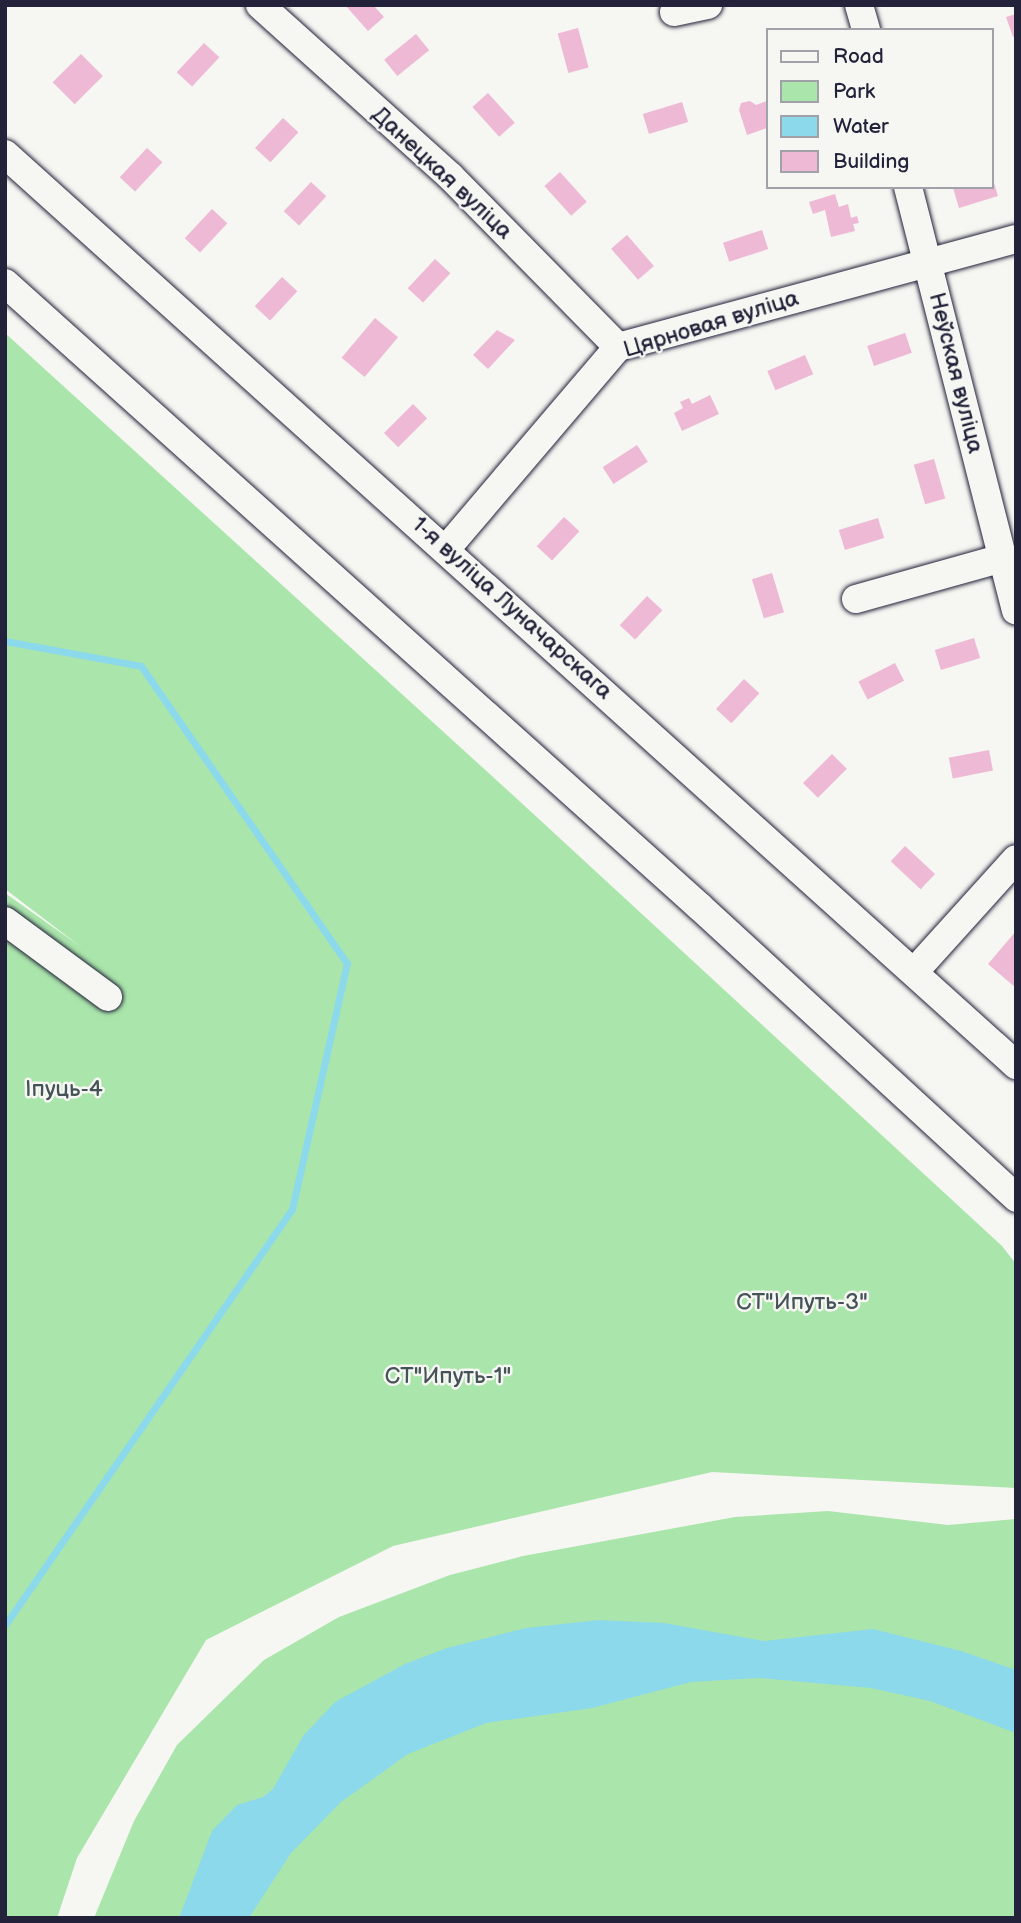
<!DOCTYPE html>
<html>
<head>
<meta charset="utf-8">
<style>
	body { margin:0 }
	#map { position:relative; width:1021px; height:1923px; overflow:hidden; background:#f6f6f2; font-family:"Balsamiq Sans",sans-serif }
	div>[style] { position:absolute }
	.green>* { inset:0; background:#aae5ab }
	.water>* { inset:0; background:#8cd9ec }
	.stream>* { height:7px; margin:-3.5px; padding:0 3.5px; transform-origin:3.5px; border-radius:3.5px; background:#8cd9ec }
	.building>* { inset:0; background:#eeb9d4; transform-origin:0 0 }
	.roads { filter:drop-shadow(0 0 2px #22223b) drop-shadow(0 0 2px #22223b) }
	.minor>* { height:28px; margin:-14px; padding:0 14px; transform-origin:14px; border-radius:14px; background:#f6f6f2 }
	span { translate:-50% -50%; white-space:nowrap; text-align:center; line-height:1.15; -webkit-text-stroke:5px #f6f6f2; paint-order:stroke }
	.street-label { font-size:23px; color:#22223b }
	.park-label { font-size:23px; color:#445357 }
	.frame { position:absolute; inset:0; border:7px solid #22223b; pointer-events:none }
	.legend { position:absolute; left:766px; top:28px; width:228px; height:161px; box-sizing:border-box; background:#f6f6f2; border:2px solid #a1a1a9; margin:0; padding:9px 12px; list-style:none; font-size:21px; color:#22223b }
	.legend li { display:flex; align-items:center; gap:14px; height:35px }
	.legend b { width:35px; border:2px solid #a1a1a9 }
</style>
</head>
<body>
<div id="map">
	<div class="green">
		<i style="clip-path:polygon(5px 333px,515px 797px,1002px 1246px,1016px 1264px,1016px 1488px,712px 1472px,393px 1546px,206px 1640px,77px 1858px,57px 1918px,5px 1918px,5px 893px,81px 947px,5px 889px)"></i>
		<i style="clip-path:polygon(828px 1511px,948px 1525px,1016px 1519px,1016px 1918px,94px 1918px,134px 1821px,177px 1745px,264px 1660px,339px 1617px,450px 1575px,523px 1556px,735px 1517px)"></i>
	</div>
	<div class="water">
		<i style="clip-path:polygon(599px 1620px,664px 1623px,764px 1641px,873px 1629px,961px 1651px,1016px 1670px,1016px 1733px,930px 1701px,871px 1688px,758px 1678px,691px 1682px,592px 1708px,486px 1723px,408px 1754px,341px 1802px,291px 1853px,249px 1918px,179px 1918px,212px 1831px,237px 1805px,263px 1797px,273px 1789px,303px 1736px,335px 1702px,405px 1664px,447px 1648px,526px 1628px)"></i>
	</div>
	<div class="stream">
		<i style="left:5px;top:641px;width:138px;rotate:10.4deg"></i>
		<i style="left:141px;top:666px;width:361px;rotate:55.3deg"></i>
		<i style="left:347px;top:963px;width:252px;rotate:102.6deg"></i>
		<i style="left:292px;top:1209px;width:505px;rotate:124.6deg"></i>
	</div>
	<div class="building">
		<i style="clip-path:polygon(345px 5px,373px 5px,384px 17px,368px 31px)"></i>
		<i style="clip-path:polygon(1016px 14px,1016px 36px,1013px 37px,1006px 17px)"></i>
		<i style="left:578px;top:28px;width:41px;height:21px;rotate:75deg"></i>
		<i style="left:416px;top:34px;width:21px;height:41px;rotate:51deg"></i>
		<i style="left:204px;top:43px;width:21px;height:40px;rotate:43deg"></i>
		<i style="left:81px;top:54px;width:31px;height:40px;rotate:45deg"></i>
		<i style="left:488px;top:93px;width:40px;height:21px;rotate:48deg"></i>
		<i style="clip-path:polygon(750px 101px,756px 105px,767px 101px,767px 128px,747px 135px,739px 110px,741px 103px)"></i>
		<i style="left:682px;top:102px;width:21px;height:41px;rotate:73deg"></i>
		<i style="left:283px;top:118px;width:21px;height:41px;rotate:43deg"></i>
		<i style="left:147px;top:148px;width:21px;height:40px;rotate:43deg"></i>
		<i style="left:560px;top:172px;width:40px;height:21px;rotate:48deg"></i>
		<i style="clip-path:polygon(992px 176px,998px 196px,959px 208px,953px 188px,991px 187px)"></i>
		<i style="left:311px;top:182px;width:21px;height:40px;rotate:43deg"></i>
		<i style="clip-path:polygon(835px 194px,839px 207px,848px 204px,851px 218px,857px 216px,859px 223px,853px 224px,855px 231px,831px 237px,825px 210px,813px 214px,809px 202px)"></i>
		<i style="left:212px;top:209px;width:21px;height:40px;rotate:43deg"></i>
		<i style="left:762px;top:230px;width:20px;height:41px;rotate:72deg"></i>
		<i style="left:627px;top:235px;width:41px;height:21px;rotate:49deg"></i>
		<i style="left:435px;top:259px;width:21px;height:40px;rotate:43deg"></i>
		<i style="left:282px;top:277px;width:21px;height:40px;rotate:43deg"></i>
		<i style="left:375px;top:318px;width:30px;height:52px;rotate:40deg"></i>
		<i style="clip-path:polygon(497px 330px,515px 340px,488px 369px,473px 355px)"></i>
		<i style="left:905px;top:333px;width:21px;height:40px;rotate:71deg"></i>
		<i style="left:805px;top:355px;width:21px;height:41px;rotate:67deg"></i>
		<i style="clip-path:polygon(710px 395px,719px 414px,682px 431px,674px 413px,683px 408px,680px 402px,689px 398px,692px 404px)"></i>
		<i style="left:413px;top:404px;width:20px;height:41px;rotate:45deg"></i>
		<i style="left:637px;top:445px;width:20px;height:41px;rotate:57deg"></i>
		<i style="left:934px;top:459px;width:41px;height:21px;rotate:74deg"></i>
		<i style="left:564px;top:517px;width:21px;height:40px;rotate:43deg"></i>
		<i style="left:878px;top:518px;width:21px;height:41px;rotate:73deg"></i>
		<i style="left:772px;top:573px;width:41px;height:21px;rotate:73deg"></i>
		<i style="left:647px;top:596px;width:21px;height:40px;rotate:43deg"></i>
		<i style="left:974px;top:638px;width:21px;height:41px;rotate:73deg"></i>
		<i style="left:895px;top:663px;width:20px;height:41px;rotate:63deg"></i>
		<i style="left:744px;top:679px;width:21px;height:41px;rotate:43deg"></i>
		<i style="left:989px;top:750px;width:21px;height:41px;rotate:79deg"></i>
		<i style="left:832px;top:754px;width:21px;height:41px;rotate:45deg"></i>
		<i style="left:905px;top:846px;width:41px;height:21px;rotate:43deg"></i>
		<i style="clip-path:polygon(1016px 931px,1016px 988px,988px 964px)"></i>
	</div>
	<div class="roads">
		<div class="minor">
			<i style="left:260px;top:5px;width:256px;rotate:42deg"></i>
			<i style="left:450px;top:176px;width:240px;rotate:45.5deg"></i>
			<i style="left:859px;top:5px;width:26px;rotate:74deg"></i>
			<i style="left:674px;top:12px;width:35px;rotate:-12deg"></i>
			<i style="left:5px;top:154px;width:1361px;rotate:42.02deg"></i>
			<i style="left:908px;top:187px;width:437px;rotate:75.7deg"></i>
			<i style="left:5px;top:283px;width:934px;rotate:41.92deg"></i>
			<i style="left:700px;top:907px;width:430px;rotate:42.6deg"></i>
			<i style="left:447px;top:548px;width:264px;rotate:-49.6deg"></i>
			<i style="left:618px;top:347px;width:412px;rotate:-15.2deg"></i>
			<i style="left:856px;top:599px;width:153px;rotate:-15.6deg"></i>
			<i style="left:5px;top:921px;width:128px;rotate:36.4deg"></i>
			<i style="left:914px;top:972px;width:152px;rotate:-47.9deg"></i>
		</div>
	</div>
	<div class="street-label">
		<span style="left:442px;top:173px;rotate:43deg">Данецкая вуліца</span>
		<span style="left:711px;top:324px;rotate:-17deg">Цярновая вуліца</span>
		<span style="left:956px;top:373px;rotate:76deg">Неўская вуліца</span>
		<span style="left:512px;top:608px;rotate:42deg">1-я вуліца Луначарскага</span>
	</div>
	<div class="park-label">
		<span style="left:64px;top:1089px">Іпуць-4</span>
		<span style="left:802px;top:1302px">СТ"Ипуть-3"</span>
		<span style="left:448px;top:1376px">СТ"Ипуть-1"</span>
	</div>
	<div class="frame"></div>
	<ul class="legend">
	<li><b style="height:9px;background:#f6f6f2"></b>Road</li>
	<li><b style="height:19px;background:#aae5ab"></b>Park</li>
	<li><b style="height:19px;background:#8cd9ec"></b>Water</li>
	<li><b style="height:19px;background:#eeb9d4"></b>Building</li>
	</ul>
</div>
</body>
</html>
